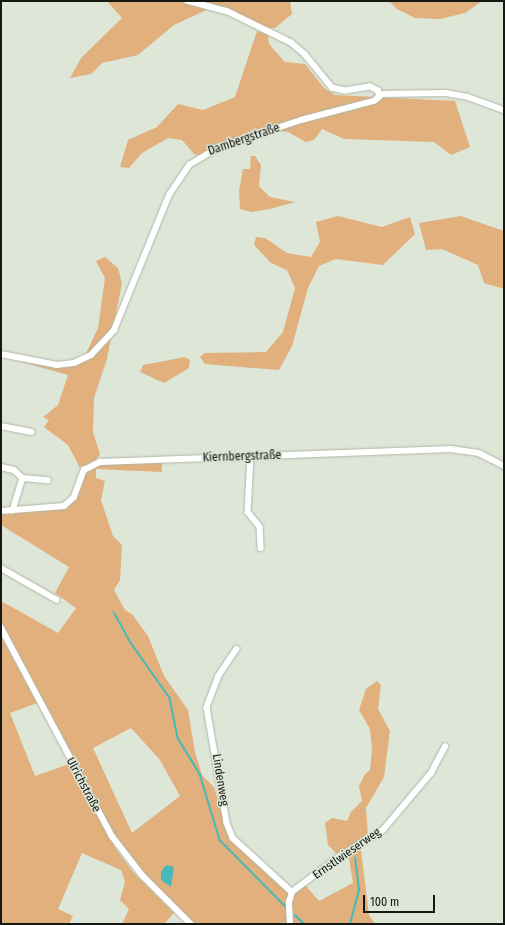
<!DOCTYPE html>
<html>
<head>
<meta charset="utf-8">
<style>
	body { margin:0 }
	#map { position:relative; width:505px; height:925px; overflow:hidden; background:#dee6d8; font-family:"Fira Sans Condensed",sans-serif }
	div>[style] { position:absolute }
	.green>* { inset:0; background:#e1b07c }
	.water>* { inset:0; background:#46babb }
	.stream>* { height:1.5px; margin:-0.75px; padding:0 0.75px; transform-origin:0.75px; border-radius:0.75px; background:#46babb }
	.roads { filter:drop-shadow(0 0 1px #afb7a9) drop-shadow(0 0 1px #afb7a9) }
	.minor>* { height:5.5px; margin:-2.75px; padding:0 2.75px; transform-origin:2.75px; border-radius:2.75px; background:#fff }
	span { translate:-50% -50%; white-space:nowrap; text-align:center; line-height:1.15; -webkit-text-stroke:3px #dee6d8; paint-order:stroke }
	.street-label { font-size:12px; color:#151813 }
	.frame { position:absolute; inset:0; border:2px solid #151813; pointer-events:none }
	.scale { position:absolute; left:363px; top:895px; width:72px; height:18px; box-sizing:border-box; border:2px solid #151813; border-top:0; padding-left:5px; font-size:12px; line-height:14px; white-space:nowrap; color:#151813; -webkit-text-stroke:3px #dee6d8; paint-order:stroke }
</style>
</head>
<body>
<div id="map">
	<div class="green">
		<i style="clip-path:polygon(107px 1px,290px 1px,292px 14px,275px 28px,267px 28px,215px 6px,174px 25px,138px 55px,102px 63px,91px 74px,70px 78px,81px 58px,122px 18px)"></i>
		<i style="clip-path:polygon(389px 1px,482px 1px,465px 13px,440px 19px,415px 18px,397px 9px)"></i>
		<i style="clip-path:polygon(257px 31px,268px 35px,269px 44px,285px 62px,305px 64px,324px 88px,335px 95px,455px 101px,470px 147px,451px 155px,434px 142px,344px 139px,322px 129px,314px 140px,306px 142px,288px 132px,278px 131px,230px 142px,199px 155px,194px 154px,182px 140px,168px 138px,142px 153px,129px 168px,120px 167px,128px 140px,157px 127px,178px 104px,203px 110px,235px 97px)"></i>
		<i style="clip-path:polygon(251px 156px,255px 156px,261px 165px,259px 186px,270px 197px,295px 202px,270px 209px,251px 212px,240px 209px,239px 191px,243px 169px,250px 169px)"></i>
		<i style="clip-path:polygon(338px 216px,382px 227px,410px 217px,415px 234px,383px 265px,336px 259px,319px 266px,308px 288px,292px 346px,279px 370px,205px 364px,200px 357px,205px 353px,266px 352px,283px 332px,295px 288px,287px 270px,271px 263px,254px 245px,256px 237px,265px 238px,287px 253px,311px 257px,320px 242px,316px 222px)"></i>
		<i style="clip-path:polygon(461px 216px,504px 231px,504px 289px,484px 283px,478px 265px,442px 249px,426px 250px,419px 223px)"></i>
		<i style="clip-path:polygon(105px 257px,118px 268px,122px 283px,107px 359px,94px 398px,93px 432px,100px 454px,96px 460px,80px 468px,68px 445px,44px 427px,49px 420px,43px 417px,58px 405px,68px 375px,1px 356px,55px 366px,67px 367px,82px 362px,98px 328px,105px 278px,96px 261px)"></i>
		<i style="clip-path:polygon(185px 357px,190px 360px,189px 368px,164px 383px,140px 372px,143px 365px)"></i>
		<i style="clip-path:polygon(evenodd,162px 462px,162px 472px,96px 469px,96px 478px,105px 481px,101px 500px,113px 536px,122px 545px,120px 580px,114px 590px,125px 610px,132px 614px,148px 636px,164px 676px,188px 710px,195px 752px,202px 775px,214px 787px,227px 832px,233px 840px,290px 893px,305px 885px,319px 901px,353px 883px,348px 852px,358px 848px,361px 850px,369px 915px,375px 924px,195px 924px,149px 880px,120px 844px,99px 810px,1px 621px,1px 601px,58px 633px,76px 608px,55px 593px,69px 567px,1px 525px,1px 513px,67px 506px,84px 473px,97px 465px,162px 462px,131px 728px,160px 760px,180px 796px,132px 833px,93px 748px,131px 728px)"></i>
		<i style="clip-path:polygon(1px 636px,37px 703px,10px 713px,35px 776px,69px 764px,116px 849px,133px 872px,174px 913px,164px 924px,122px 924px,129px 909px,120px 900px,125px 882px,121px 870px,82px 853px,58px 909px,73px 916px,69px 924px,1px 924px)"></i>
		<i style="clip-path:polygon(377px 681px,381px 685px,378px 709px,390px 731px,384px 777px,366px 808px,368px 837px,338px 855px,328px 845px,325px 823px,332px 818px,347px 821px,351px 812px,362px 801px,359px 786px,365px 774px,370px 770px,372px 749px,370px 729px,359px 710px,366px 689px)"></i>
	</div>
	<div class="water">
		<i style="clip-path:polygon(166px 865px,174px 867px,171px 887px,161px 880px,161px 872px)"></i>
	</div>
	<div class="stream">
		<i style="left:114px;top:612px;width:35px;rotate:61deg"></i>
		<i style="left:131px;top:643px;width:67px;rotate:54.7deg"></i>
		<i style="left:170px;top:698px;width:41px;rotate:78.7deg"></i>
		<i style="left:178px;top:738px;width:42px;rotate:58.6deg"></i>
		<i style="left:200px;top:774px;width:69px;rotate:73.1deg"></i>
		<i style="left:220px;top:840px;width:95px;rotate:45.4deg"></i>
		<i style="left:295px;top:915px;width:13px;rotate:42deg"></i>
		<i style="left:350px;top:924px;width:35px;rotate:-75deg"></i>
		<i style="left:359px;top:890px;width:32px;rotate:-97deg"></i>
	</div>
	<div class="roads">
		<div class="minor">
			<i style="left:379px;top:94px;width:67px;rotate:-0.9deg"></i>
			<i style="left:446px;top:93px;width:22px;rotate:10deg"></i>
			<i style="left:468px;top:97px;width:38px;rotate:20deg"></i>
			<i style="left:1px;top:354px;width:57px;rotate:11.1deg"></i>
			<i style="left:57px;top:365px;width:17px;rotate:-7deg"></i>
			<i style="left:74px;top:363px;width:19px;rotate:-25deg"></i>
			<i style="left:91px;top:355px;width:34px;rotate:-47deg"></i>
			<i style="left:114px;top:330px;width:146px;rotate:-67.8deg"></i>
			<i style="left:169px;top:195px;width:36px;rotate:-56deg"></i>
			<i style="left:189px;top:165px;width:33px;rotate:-31deg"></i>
			<i style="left:217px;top:148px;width:89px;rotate:-18.4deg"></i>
			<i style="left:301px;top:120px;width:75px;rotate:-14.6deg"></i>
			<i style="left:374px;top:101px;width:6px;rotate:-39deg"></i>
			<i style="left:379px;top:97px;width:6px;rotate:-99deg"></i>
			<i style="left:378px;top:91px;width:9px;rotate:-153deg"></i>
			<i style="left:370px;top:87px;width:25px;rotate:171deg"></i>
			<i style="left:345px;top:91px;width:13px;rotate:-167deg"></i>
			<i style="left:332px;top:88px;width:43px;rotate:-129.3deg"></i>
			<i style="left:305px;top:55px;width:18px;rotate:-139deg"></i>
			<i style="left:291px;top:43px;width:70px;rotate:-153.8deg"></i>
			<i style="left:228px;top:12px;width:42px;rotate:-165deg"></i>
			<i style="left:1px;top:426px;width:31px;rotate:11deg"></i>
			<i style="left:251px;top:457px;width:55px;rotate:93.1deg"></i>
			<i style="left:248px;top:512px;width:19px;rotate:51deg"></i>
			<i style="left:260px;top:527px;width:21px;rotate:87deg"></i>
			<i style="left:1px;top:467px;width:13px;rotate:13deg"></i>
			<i style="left:14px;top:470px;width:12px;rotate:42deg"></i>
			<i style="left:23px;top:478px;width:34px;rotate:107deg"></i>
			<i style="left:23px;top:478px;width:25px;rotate:5deg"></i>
			<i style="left:1px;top:511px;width:63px;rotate:-4.5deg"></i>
			<i style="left:64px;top:506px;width:13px;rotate:-42deg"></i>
			<i style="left:74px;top:497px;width:29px;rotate:-70deg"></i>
			<i style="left:84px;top:470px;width:18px;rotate:-27deg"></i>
			<i style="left:100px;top:462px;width:351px;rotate:-2.1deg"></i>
			<i style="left:451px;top:449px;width:28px;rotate:8deg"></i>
			<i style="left:479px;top:453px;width:28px;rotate:27deg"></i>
			<i style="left:1px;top:568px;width:64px;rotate:29.7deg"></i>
			<i style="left:1px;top:627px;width:237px;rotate:62deg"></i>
			<i style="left:112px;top:836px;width:51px;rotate:52.2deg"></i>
			<i style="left:143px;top:876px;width:68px;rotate:45deg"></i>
			<i style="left:237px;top:649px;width:32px;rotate:124deg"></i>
			<i style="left:219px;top:676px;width:34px;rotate:111deg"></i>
			<i style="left:207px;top:708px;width:117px;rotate:80.1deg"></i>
			<i style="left:227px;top:823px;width:16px;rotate:68deg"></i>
			<i style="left:233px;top:838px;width:80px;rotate:42.5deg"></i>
			<i style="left:290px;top:924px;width:22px;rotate:-93deg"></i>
			<i style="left:289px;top:902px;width:10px;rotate:-73deg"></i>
			<i style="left:292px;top:892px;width:60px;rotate:-36.9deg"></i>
			<i style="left:340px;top:856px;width:50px;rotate:-31.2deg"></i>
			<i style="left:383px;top:830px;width:75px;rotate:-49.9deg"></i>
			<i style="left:431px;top:773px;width:30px;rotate:-62deg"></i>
		</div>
	</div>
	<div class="street-label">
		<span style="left:244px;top:140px;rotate:-19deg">Dambergstraße</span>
		<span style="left:242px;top:457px;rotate:-2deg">Kiernbergstraße</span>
		<span style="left:220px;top:780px;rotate:81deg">Lindenweg</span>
		<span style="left:83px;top:785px;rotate:62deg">Ulrichstraße</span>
		<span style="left:347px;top:854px;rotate:-35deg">Ernstlwieserweg</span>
	</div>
	<div class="frame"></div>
	<div class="scale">100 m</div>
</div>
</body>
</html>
